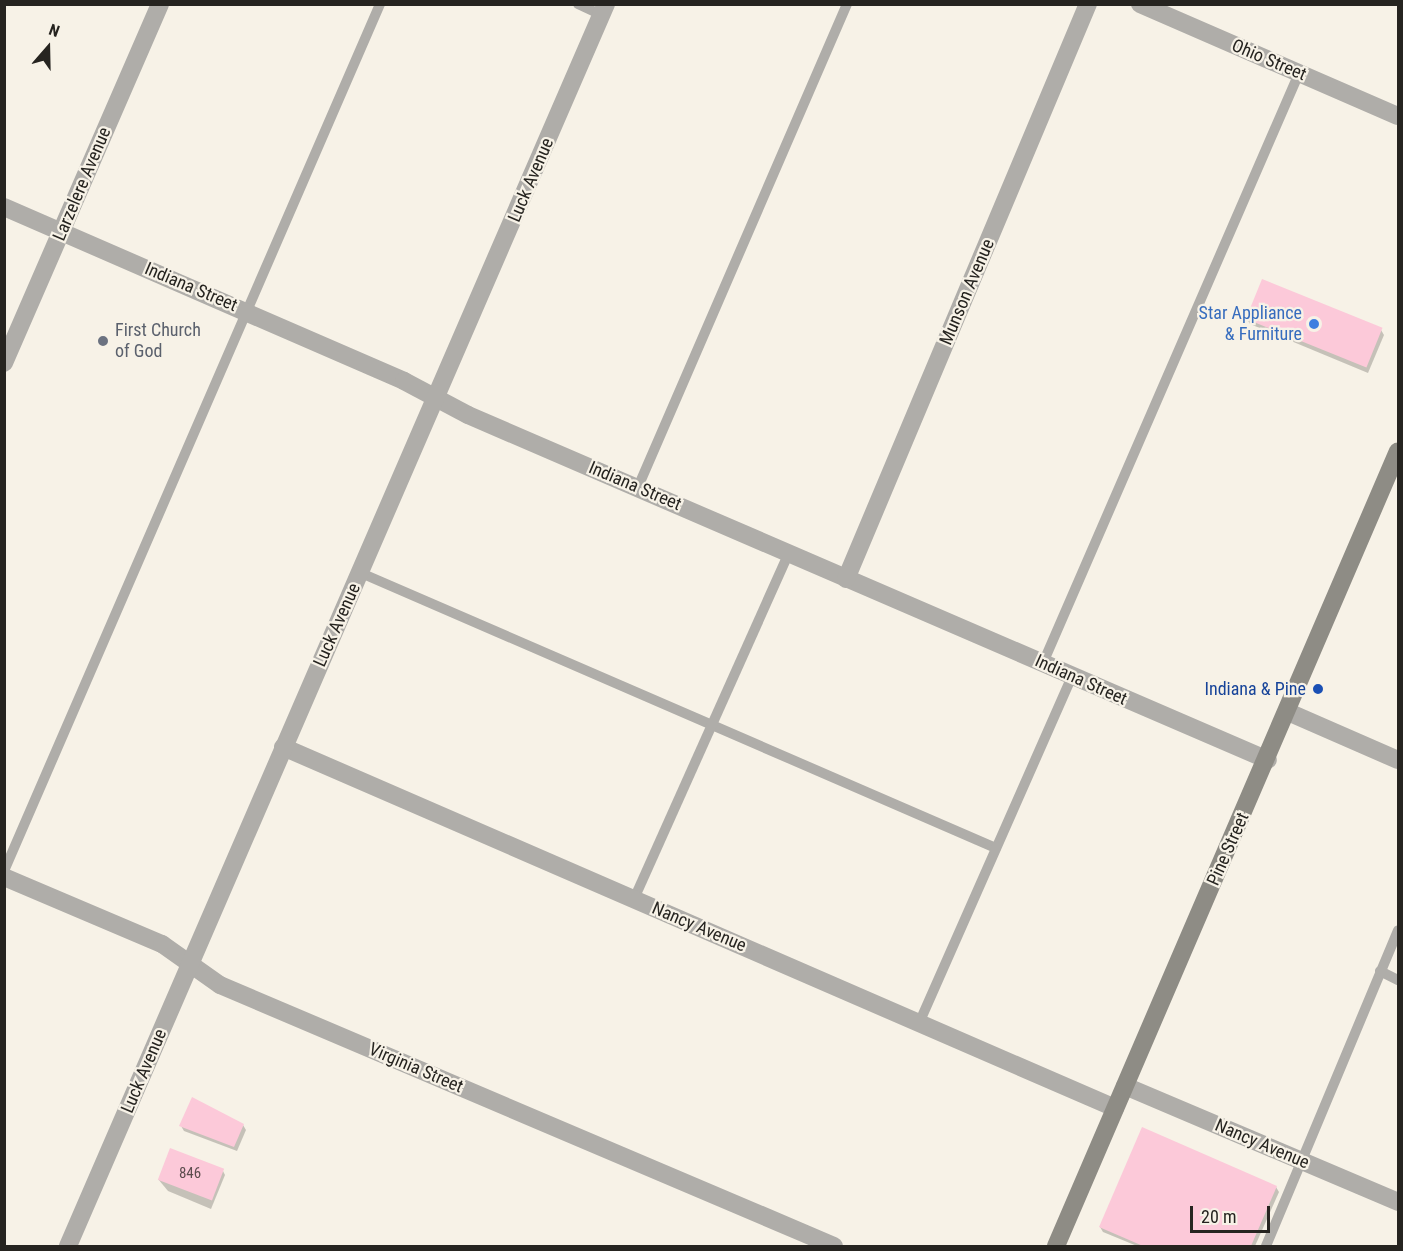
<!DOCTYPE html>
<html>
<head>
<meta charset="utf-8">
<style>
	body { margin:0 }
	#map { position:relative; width:1403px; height:1251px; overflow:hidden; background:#f7f2e7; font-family:"Roboto Condensed",sans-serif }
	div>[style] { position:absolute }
	.shadow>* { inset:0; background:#0003 }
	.building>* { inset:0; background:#fcc9d9; transform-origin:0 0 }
	.lane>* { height:10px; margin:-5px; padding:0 5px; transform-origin:5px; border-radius:5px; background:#afada9 }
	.street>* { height:18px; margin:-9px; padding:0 9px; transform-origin:9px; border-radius:9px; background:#afada9 }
	.secondary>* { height:18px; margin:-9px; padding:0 9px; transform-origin:9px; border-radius:9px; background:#8e8c85 }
	.dots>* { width:16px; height:16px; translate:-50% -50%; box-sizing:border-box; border:3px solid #f7f2e7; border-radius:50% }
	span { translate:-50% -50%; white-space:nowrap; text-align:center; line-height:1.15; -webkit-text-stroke:4.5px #f7f2e7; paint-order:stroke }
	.number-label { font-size:15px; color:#5c4d4e }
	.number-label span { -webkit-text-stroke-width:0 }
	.street-label { font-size:18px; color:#262420 }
	.shop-label { font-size:18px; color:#366cbe }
	.right { translate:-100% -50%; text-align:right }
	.worship-label { font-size:18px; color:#5b616d }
	.left { translate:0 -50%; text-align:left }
	.transit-label { font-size:18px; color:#164399 }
	.frame { position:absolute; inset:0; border:6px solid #262420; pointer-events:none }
	.north { position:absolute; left:18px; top:18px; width:60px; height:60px; -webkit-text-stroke:4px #f7f2e7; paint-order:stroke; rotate:20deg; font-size:16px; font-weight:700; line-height:24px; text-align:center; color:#262420 }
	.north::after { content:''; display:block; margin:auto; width:21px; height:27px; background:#262420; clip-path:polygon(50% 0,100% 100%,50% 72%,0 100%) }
	.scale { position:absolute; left:1190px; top:1206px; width:80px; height:27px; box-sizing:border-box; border:3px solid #262420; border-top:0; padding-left:8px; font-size:18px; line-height:21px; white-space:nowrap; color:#262420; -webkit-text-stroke:4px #f7f2e7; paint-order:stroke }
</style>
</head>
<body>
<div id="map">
	<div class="shadow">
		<i style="clip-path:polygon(1247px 319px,1381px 330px,1384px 335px,1368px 373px,1250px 324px)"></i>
		<i style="clip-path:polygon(243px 1125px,246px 1130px,237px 1151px,184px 1131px,181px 1126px)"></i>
		<i style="clip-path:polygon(223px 1171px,225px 1175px,211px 1209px,168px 1191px,158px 1179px)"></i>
		<i style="clip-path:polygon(1276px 1187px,1279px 1192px,1255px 1246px,1137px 1246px,1103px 1232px,1100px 1227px)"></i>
	</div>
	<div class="building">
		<i style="left:1262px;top:279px;width:130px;height:43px;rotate:22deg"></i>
		<i style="clip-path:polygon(192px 1097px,244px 1124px,234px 1147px,179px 1126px)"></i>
		<i style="clip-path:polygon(1142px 1127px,1277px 1186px,1251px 1246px,1143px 1246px,1099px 1227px)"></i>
		<i style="left:170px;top:1148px;width:58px;height:34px;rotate:21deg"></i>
	</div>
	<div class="lane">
		<i style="left:578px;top:4px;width:26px;rotate:25deg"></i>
		<i style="left:638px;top:487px;width:526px;rotate:-66.6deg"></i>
		<i style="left:361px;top:573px;width:692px;rotate:23.42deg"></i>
		<i style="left:1043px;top:663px;width:643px;rotate:-66.54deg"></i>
		<i style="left:4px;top:871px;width:945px;rotate:-66.55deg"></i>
		<i style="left:634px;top:899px;width:378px;rotate:-65.9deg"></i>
		<i style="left:1380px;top:971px;width:20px;rotate:27deg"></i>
		<i style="left:920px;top:1021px;width:377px;rotate:-66.2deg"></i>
		<i style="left:1266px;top:1246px;width:342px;rotate:-67.3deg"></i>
	</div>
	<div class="street">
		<i style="left:1140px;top:4px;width:281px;rotate:23.5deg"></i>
		<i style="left:4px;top:207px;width:436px;rotate:23.5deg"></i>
		<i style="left:404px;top:381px;width:72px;rotate:28deg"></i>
		<i style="left:468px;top:415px;width:871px;rotate:23.33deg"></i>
		<i style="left:4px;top:363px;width:391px;rotate:-66.5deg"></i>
		<i style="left:846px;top:579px;width:624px;rotate:-67.18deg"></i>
		<i style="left:1288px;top:712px;width:120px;rotate:23.6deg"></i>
		<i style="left:283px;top:747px;width:907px;rotate:23.46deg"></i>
		<i style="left:4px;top:877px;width:172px;rotate:23deg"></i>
		<i style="left:162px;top:944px;width:71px;rotate:35.3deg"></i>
		<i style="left:220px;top:985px;width:667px;rotate:23.03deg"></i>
		<i style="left:1125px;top:1086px;width:297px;rotate:23deg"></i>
		<i style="left:68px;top:1246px;width:1354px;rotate:-66.58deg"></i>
	</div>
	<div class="secondary">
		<i style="left:1056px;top:1246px;width:865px;rotate:-66.72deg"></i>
	</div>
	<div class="dots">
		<i style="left:1314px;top:324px;background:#3f7fe0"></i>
		<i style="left:103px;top:341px;background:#6b7280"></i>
		<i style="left:1318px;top:689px;background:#1a4fb4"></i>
	</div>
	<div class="number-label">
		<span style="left:190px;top:1174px">846</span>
	</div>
	<div class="street-label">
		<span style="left:1269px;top:60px;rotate:23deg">Ohio Street</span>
		<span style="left:531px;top:180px;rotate:-67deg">Luck Avenue</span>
		<span style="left:82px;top:184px;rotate:-67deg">Larzelere Avenue</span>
		<span style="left:191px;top:287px;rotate:23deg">Indiana Street</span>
		<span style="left:967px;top:292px;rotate:-67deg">Munson Avenue</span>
		<span style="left:635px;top:486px;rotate:23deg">Indiana Street</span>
		<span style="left:337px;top:625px;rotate:-66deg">Luck Avenue</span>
		<span style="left:1081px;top:680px;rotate:24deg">Indiana Street</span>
		<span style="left:1228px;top:849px;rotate:-66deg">Pine Street</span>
		<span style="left:699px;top:927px;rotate:23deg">Nancy Avenue</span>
		<span style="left:416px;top:1068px;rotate:23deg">Virginia Street</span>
		<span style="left:144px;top:1071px;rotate:-67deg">Luck Avenue</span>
		<span style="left:1262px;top:1144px;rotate:23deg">Nancy Avenue</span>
	</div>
	<div class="shop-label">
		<span class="right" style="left:1302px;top:324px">Star Appliance<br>&amp; Furniture</span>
	</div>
	<div class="worship-label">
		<span class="left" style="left:115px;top:341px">First Church<br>of God</span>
	</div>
	<div class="transit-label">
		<span class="right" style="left:1306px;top:689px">Indiana &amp; Pine</span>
	</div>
	<div class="frame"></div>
	<div class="north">N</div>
	<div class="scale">20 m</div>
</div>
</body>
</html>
